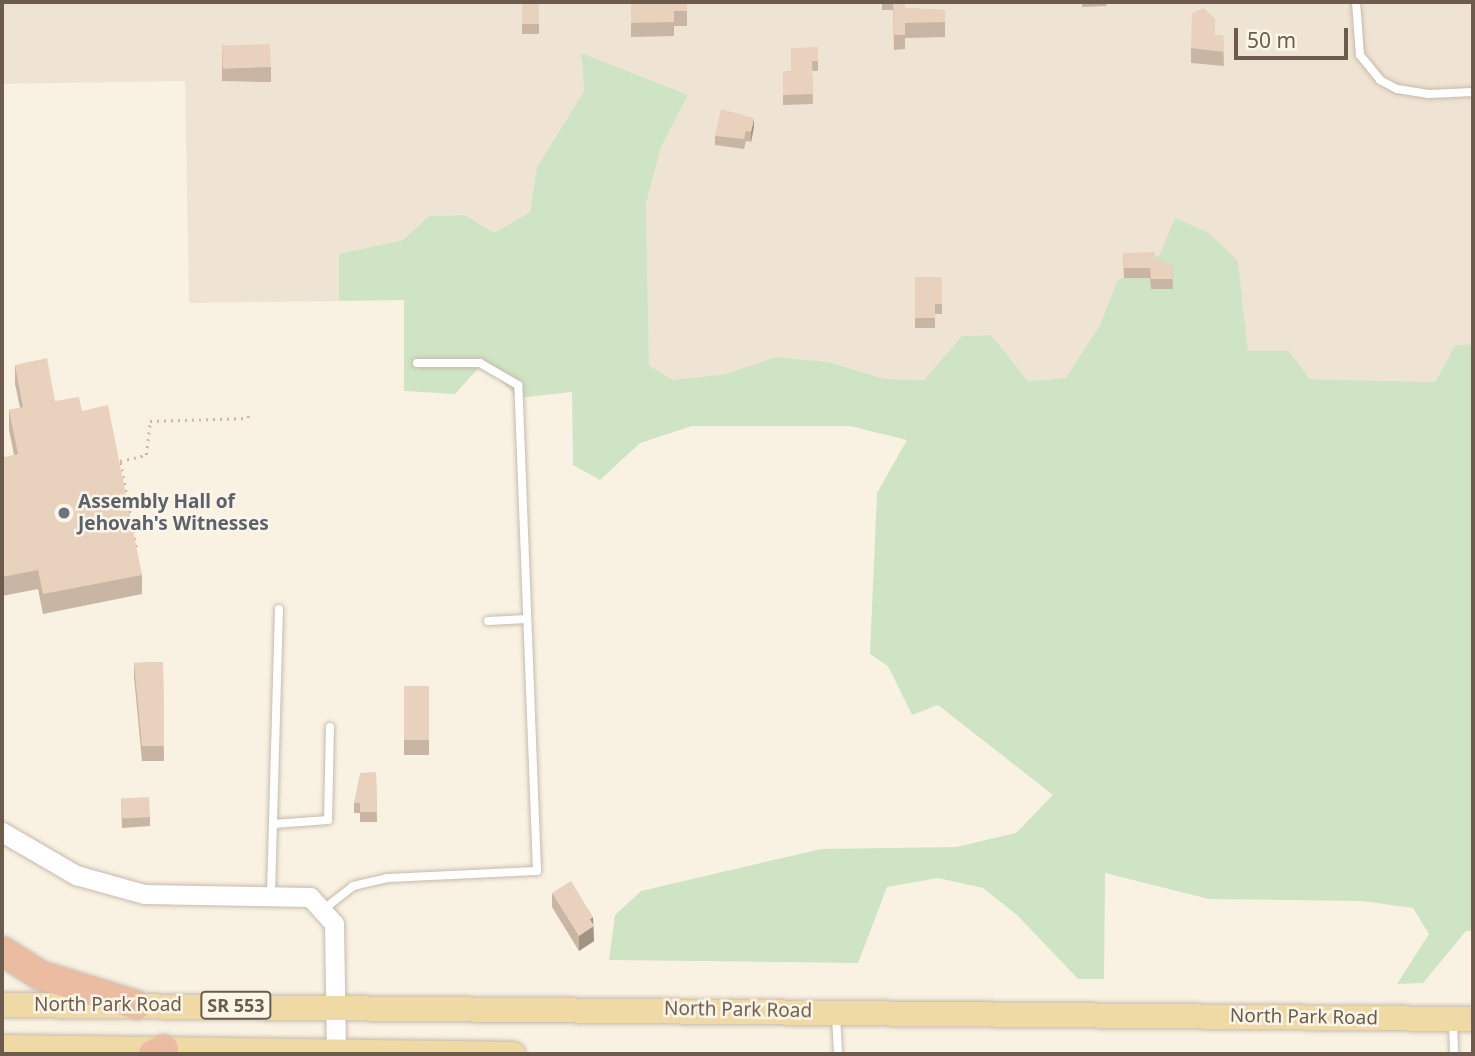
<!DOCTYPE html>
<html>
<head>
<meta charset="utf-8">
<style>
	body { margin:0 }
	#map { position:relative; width:1475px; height:1056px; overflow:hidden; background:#f9f2e3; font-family:"Noto Sans",sans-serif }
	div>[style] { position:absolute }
	.residential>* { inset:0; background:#efe4d3 }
	.green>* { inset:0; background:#cee4c4 }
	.path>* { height:2.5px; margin-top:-1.25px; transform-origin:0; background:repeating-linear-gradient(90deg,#ceb7a3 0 2px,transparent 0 7px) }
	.roads { filter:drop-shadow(0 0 2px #c7baac) drop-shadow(0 0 2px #c7baac) }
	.service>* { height:8px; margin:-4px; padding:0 4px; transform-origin:4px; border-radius:4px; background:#fff }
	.tertiary>* { height:19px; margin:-9.5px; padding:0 9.5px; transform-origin:9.5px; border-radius:9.5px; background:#fff }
	.primary>* { height:24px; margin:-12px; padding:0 12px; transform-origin:12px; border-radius:12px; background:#efd9a4 }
	.motorway>* { height:28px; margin:-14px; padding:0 14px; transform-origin:14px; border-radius:14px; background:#ebbba2 }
	.wall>* { inset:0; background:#c8b5a3; transform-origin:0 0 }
	.shaded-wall>* { inset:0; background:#a29384 }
	.building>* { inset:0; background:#e8d2bd; transform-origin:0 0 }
	.dots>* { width:19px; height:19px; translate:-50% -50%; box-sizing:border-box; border:4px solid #fcf6e9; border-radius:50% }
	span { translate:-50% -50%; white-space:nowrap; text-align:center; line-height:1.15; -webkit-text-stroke:5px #fcf6e9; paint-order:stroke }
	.shield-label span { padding:2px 5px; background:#fcf6e9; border:2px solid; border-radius:5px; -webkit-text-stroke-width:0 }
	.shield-label { font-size:18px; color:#6d5b4d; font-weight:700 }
	.worship-label { font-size:19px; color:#5b616d; font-weight:700 }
	.left { translate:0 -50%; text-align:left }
	.street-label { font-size:19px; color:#6d5b4d }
	.frame { position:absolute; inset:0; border:4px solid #6d5b4d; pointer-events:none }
	.scale { position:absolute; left:1234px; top:28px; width:114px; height:32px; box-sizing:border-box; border:4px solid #6d5b4d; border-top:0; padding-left:9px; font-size:21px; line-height:24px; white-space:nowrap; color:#6d5b4d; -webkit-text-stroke:5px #fcf6e9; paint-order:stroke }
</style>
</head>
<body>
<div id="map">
	<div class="residential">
		<i style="clip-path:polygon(2px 2px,1473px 2px,1473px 344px,1455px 345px,1435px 382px,1310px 379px,1289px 351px,1248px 351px,1238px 261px,1160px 254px,1117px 281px,1100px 325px,1067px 378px,1028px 381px,991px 335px,962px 336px,924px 380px,885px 379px,828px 362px,776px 357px,725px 374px,673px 380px,649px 365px,646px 204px,661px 147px,688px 95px,581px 58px,584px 91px,537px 167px,530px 212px,494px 233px,465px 215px,429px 216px,403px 240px,339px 254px,339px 301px,189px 303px,185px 81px,2px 84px)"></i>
	</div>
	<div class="green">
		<i style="clip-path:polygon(581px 53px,688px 95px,661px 147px,646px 204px,649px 365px,673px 380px,725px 374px,776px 357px,828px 362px,885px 379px,924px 380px,962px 336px,991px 335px,1028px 381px,1066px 378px,1100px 325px,1117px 281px,1160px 254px,1175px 218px,1209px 233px,1238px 261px,1248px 351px,1289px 351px,1310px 379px,1435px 382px,1455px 345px,1473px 344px,1473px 931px,1466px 931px,1423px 983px,1397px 984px,1429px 934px,1413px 908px,1362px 901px,1209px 899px,1105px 873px,1104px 979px,1078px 979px,1017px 915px,983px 888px,938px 878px,887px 887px,858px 963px,609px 960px,615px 915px,641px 891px,821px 849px,956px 847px,1016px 833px,1053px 795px,938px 705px,912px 715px,888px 666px,870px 654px,877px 493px,907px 440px,850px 426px,692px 426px,640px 443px,600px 480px,573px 465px,572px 392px,518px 398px,483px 363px,455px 394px,404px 391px,404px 300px,339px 301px,339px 254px,403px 240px,429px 216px,465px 215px,494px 233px,530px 212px,537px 167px,584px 91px)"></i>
	</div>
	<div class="path">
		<i style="left:136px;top:547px;width:87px;rotate:-100.5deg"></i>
		<i style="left:120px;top:461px;width:27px;rotate:-13deg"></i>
		<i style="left:146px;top:455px;width:34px;rotate:-83deg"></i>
		<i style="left:150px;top:421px;width:98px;rotate:-1.8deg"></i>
		<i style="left:248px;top:418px;width:6px;rotate:-90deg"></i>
	</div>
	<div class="roads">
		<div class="service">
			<i style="left:1356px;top:2px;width:53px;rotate:85.7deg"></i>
			<i style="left:1360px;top:55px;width:32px;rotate:51deg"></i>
			<i style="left:1380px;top:80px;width:19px;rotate:28deg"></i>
			<i style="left:1397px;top:89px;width:32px;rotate:9deg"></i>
			<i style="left:1429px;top:94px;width:44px;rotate:-2.6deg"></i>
			<i style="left:488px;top:621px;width:39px;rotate:-3deg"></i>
			<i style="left:274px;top:824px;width:54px;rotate:-4.2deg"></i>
			<i style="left:328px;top:820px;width:93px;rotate:-88.8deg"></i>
			<i style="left:271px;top:894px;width:285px;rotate:-88.4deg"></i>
			<i style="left:324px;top:909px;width:37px;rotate:-38deg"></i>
			<i style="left:353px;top:886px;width:35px;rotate:-13deg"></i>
			<i style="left:387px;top:878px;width:150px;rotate:-2.7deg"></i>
			<i style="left:537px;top:871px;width:486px;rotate:-92.2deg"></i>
			<i style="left:518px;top:385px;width:44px;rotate:-149.9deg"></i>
			<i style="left:480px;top:363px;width:63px;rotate:180deg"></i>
			<i style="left:836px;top:1015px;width:39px;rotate:87deg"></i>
			<i style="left:1453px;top:1022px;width:32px;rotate:88deg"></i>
		</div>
		<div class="tertiary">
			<i style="left:2px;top:832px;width:86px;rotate:30.2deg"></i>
			<i style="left:76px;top:875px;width:71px;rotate:15.6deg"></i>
			<i style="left:144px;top:894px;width:166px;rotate:1deg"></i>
			<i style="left:310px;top:897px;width:36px;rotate:48deg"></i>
			<i style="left:334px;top:924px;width:130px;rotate:89.1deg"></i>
		</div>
		<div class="primary">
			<i style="left:2px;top:1005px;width:1471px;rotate:0.55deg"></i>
			<i style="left:2px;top:1047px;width:511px;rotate:0.78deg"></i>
		</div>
		<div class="motorway">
			<i style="left:2px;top:951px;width:45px;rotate:32.3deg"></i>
			<i style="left:40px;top:975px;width:101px;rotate:17.4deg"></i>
			<i style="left:153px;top:1054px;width:12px;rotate:-24deg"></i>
		</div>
	</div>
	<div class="wall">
		<i style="left:522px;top:2px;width:17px;height:32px"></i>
		<i style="clip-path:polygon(631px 2px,687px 2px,687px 26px,674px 26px,674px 36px,631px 37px)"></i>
		<i style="clip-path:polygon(882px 2px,905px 2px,905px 8px,945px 10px,945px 37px,905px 38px,905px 49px,894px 50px,893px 10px,882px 10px)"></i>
		<i style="clip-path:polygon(1082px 2px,1107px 2px,1106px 6px,1082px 7px)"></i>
		<i style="clip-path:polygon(1215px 35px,1223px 35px,1224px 66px,1191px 63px,1191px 48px)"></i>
		<i style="clip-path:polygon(222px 45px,271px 67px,271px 82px,222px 81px)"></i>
		<i style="clip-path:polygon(818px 47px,818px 71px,812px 71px,813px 104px,783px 105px,783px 72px,791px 71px)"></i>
		<i style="clip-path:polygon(754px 127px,751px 142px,746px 141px,744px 149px,715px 145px,715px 136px)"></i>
		<i style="clip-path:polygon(1123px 253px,1155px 259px,1163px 264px,1172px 264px,1173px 289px,1151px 289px,1150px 278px,1124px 278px)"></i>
		<i style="clip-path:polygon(915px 277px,942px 277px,942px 314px,935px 314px,935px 328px,915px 328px)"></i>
		<i style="clip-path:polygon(15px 365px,55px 401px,82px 411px,142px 575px,142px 594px,43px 614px,38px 589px,2px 596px,2px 458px,14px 455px,9px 430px,9px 410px,20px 408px,15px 384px)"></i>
		<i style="clip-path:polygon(163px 662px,164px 761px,142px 761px,134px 677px,134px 663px)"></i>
		<i style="left:404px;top:686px;width:25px;height:69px"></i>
		<i style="clip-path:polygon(376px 772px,377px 822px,360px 822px,360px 813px,354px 813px,354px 803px)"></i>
		<i style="clip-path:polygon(121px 798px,150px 817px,150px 826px,122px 828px)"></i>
		<i style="clip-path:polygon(552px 893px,593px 925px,594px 941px,579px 951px,552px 907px)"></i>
	</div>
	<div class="shaded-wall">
		<i style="clip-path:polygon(754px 118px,754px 127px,751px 142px,751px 132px)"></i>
		<i style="clip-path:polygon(593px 917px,594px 941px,579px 951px,579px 936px,590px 919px)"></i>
	</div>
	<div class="building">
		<i style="left:522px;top:2px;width:17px;height:22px"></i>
		<i style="clip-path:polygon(631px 2px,687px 2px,687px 11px,674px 11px,674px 22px,631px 23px)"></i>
		<i style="clip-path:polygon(893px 2px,905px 2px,905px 8px,945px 10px,945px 22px,905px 23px,905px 35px,894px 35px)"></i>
		<i style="clip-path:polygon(1204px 8px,1215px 19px,1215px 35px,1223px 35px,1224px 52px,1191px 48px,1192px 13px)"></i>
		<i style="left:270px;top:44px;width:23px;height:48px;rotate:88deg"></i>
		<i style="clip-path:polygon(818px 47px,818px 61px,812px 61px,813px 94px,783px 95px,783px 72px,791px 71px,791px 48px)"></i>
		<i style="clip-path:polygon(721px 109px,754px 118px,751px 132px,746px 131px,744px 139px,715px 136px)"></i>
		<i style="clip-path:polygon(1155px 252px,1155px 259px,1163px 259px,1163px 264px,1172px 264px,1173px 279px,1151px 279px,1150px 268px,1124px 268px,1123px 253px)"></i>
		<i style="clip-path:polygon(915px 277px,942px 277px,942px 304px,935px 304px,935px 318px,915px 318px)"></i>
		<i style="clip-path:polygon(47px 358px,55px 401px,79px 397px,82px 411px,108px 405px,142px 575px,43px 594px,38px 570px,2px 577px,2px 458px,18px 454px,9px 410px,23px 407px,15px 365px)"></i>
		<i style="clip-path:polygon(163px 662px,164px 746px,142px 746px,134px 663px)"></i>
		<i style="left:404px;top:686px;width:25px;height:54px"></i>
		<i style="clip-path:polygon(376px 772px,377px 812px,360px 812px,360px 803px,354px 803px,360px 773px)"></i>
		<i style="left:149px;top:797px;width:20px;height:28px;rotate:87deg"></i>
		<i style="clip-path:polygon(571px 881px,593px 917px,590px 919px,594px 926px,579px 936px,552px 893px)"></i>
	</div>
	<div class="dots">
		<i style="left:64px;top:513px;background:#6b7280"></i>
	</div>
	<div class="shield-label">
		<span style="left:236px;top:1005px">SR 553</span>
	</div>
	<div class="worship-label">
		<span class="left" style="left:78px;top:513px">Assembly Hall of<br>Jehovah's Witnesses</span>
	</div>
	<div class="street-label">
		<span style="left:108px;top:1005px">North Park Road</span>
		<span style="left:738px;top:1010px;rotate:1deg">North Park Road</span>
		<span style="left:1304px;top:1017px;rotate:1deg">North Park Road</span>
	</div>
	<div class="frame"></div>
	<div class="scale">50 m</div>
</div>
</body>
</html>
